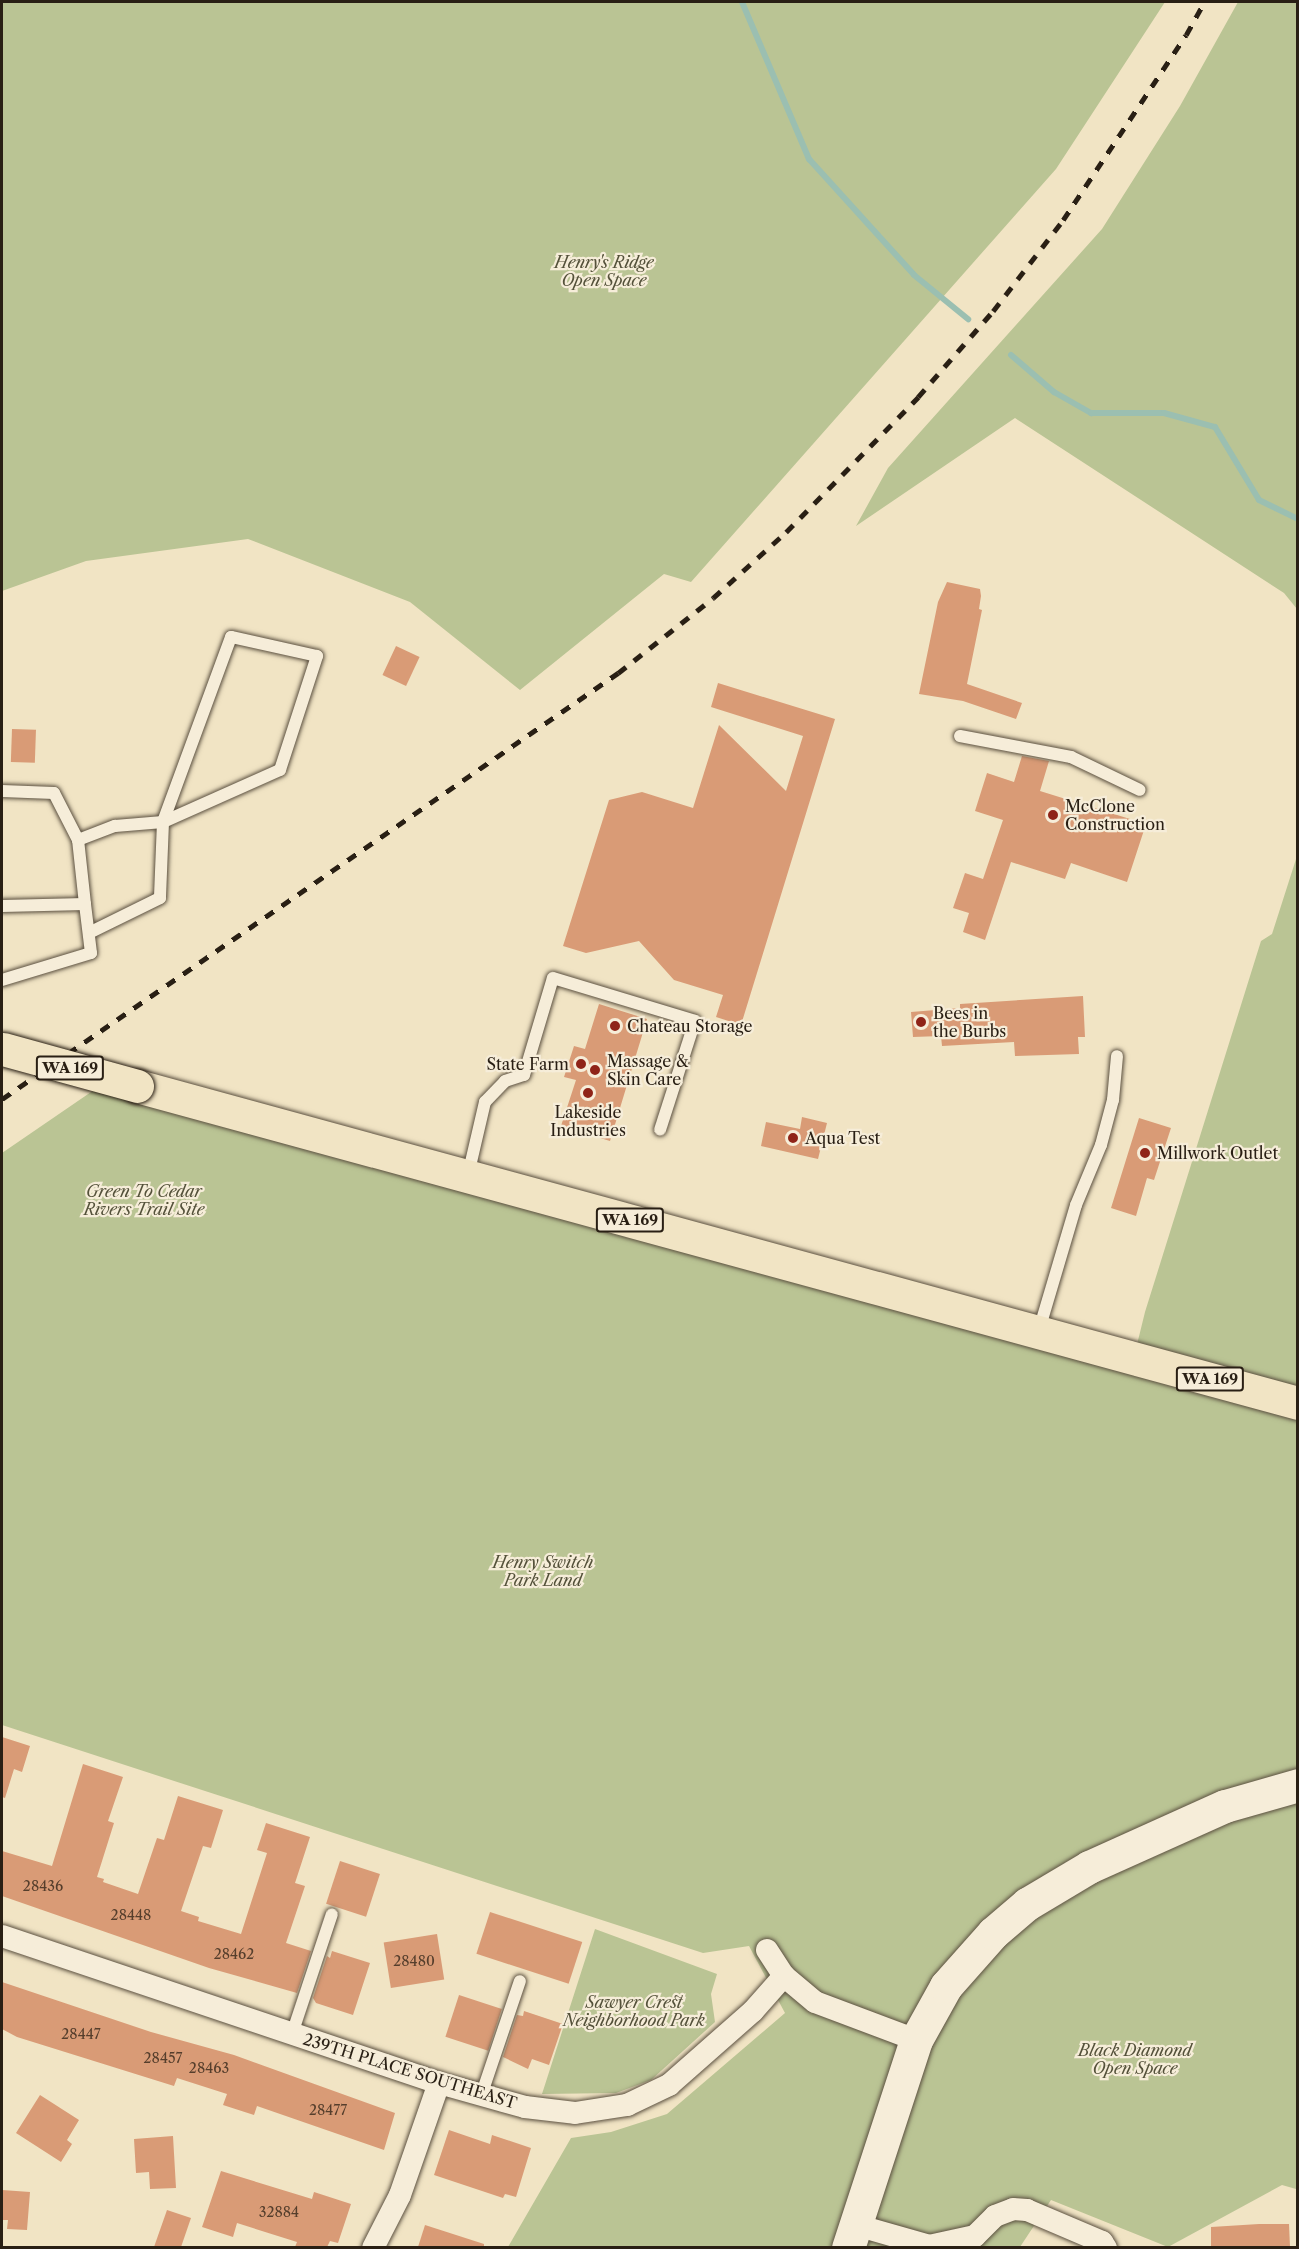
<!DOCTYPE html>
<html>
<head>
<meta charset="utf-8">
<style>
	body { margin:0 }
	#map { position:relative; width:1299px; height:2249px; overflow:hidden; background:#f1e4c4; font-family:"Libre Caslon Text",serif }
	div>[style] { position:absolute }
	.green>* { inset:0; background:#bac494 }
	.stream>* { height:6px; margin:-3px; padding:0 3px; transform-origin:3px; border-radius:3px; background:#9bbfb1 }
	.building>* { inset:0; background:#d99b76; transform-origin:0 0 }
	.roads { filter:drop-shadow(0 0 2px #5b5040) drop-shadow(0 0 2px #5b5040) }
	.lane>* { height:12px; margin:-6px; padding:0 6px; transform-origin:6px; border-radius:6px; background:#f6edd9 }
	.street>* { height:22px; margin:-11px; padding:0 11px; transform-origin:11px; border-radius:11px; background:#f6edd9 }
	.secondary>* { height:33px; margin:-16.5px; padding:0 16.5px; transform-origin:16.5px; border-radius:16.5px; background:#f6edd9 }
	.primary>* { height:33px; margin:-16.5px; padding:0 16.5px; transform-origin:16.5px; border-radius:16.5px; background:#f1e4c4 }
	.rail>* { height:4.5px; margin-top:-2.25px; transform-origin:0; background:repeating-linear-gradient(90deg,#291f14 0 10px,transparent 0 20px) }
	.bridges { filter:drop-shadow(0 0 2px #291f14) drop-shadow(0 0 2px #291f14) }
	.primary-bridge>* { height:33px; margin:-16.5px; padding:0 16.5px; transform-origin:16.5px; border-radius:16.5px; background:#f1e4c4 }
	.dots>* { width:16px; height:16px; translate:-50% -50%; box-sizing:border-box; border:3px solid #f6edd9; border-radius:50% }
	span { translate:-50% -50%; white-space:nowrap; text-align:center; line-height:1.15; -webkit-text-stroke:4.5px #f6edd9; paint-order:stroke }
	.number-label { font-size:14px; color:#553e2c }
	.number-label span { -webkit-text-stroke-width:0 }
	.shield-label span { padding:2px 4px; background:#f6edd9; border:2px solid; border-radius:4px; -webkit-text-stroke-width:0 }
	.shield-label { font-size:15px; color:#291f14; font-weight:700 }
	.park-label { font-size:16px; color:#54513a; font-style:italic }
	.poi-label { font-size:16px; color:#291f14 }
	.left { translate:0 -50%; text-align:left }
	.right { translate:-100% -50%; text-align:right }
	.street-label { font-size:16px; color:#291f14 }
	.frame { position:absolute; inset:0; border:3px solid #291f14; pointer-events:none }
</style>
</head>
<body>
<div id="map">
	<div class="green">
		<i style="clip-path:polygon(2px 2px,1165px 2px,1056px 169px,691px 582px,664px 574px,520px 690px,410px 602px,248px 539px,86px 561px,2px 591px)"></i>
		<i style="clip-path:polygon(1238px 2px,1297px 2px,1297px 609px,1284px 593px,1015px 418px,856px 526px,888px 468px,1102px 229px,1180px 106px)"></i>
		<i style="clip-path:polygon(1297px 856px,1297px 2236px,1296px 2189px,1282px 2185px,1168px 2247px,1051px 2200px,1020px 2247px,508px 2247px,571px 2138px,611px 2132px,667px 2114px,785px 2013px,749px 1946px,703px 1953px,2px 1725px,2px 1153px,94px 1090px,1130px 1373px,1145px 1312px,1261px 941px,1272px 934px)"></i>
		<i style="clip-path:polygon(595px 1929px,717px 1974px,711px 1994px,715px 2022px,651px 2080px,616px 2093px,542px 2094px)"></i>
	</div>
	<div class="stream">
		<i style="left:742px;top:2px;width:171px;rotate:66.9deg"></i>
		<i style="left:809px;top:159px;width:156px;rotate:47.8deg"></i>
		<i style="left:914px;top:275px;width:70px;rotate:39.2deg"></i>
		<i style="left:1011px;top:355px;width:57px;rotate:40.7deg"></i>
		<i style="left:1054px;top:392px;width:43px;rotate:29.6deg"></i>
		<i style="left:1091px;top:413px;width:73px"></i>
		<i style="left:1164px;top:413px;width:53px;rotate:15.4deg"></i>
		<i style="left:1215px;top:427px;width:85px;rotate:58.9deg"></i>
		<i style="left:1259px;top:500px;width:43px;rotate:26deg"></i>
	</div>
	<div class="building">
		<i style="clip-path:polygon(947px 582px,980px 589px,981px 596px,979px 609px,982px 610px,967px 684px,1022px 703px,1016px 719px,963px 701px,919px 694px,938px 602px)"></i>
		<i style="left:396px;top:646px;width:26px;height:32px;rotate:25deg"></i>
		<i style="clip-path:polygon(718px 683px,835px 719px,741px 1025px,716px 1017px,723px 995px,674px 980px,639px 941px,586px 953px,563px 946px,609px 800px,642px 792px,693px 808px,719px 725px,786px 791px,803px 736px,711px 707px)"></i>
		<i style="left:12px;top:729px;width:24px;height:33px;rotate:2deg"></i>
		<i style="clip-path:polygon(1022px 756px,1049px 761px,1040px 791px,1146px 824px,1127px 882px,1071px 863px,1065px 879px,1011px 862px,985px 940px,963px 932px,969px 913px,953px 908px,965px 873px,983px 879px,1003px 820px,975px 811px,987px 773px,1014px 782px)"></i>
		<i style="clip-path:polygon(1083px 996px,1085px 1037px,1078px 1037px,1079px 1054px,1015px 1056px,1014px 1042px,942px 1046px,941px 1036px,913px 1037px,911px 1012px,960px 1008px,960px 1004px)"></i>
		<i style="clip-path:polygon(599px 1004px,647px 1019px,610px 1141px,561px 1126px,576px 1080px,564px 1077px,574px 1046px,585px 1049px)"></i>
		<i style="clip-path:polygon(802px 1117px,827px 1123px,818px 1159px,761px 1146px,766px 1122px,800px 1129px)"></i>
		<i style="clip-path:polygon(1139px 1118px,1171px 1128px,1154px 1180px,1147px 1178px,1136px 1216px,1111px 1208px)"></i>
		<i style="clip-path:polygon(2px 1737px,30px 1746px,22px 1772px,14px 1769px,5px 1798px,2px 1797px)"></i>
		<i style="clip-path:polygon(83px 1764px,123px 1777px,108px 1821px,114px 1823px,97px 1877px,104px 1879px,103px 1882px,138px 1894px,157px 1838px,164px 1840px,178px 1796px,223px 1810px,211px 1848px,203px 1846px,181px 1911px,199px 1917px,198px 1921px,241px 1934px,267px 1853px,257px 1850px,266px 1823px,310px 1837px,295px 1883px,305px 1886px,286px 1943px,311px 1951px,297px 1993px,209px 1968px,2px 1896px,2px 1851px,52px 1866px)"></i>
		<i style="left:340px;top:1861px;width:42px;height:45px;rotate:18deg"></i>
		<i style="left:490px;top:1912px;width:97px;height:44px;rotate:18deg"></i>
		<i style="left:437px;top:1934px;width:46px;height:54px;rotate:81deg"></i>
		<i style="clip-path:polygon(332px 1951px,370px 1963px,353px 2015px,316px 2003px,313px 1998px,327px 1956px,330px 1958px)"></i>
		<i style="clip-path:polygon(2px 1982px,151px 2032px,234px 2055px,395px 2113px,384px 2150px,257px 2106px,254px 2115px,223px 2105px,227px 2094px,177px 2078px,174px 2086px,17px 2037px,2px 2029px)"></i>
		<i style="left:459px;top:1995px;width:45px;height:44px;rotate:18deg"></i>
		<i style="clip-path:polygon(524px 2011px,563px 2024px,549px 2065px,532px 2059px,528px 2069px,503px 2057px,517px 2015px,523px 2016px)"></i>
		<i style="clip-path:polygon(40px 2095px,79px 2120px,67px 2140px,72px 2144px,61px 2162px,16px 2133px)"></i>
		<i style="clip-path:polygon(449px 2130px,490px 2144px,492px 2135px,531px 2148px,516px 2197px,505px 2194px,503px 2198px,434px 2175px)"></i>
		<i style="clip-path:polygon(173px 2136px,176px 2188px,150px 2189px,149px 2172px,136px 2173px,134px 2139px)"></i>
		<i style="clip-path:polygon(221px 2171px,312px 2199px,314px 2192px,351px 2204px,338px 2243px,330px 2241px,327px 2247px,295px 2247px,297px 2242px,237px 2223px,233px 2237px,202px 2227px)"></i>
		<i style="clip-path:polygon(2px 2190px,30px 2192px,27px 2230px,7px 2229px,8px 2220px,2px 2220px)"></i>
		<i style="clip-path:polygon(167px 2210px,191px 2218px,181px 2247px,154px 2247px)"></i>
		<i style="clip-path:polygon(1259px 2224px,1289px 2224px,1290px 2247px,1211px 2247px,1211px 2227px)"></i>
		<i style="clip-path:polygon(425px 2225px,484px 2244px,484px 2247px,418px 2247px)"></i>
	</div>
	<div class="roads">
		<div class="lane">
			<i style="left:960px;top:736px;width:113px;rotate:10.7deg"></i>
			<i style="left:1071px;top:757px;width:76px;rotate:25.6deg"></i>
			<i style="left:2px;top:791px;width:52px;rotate:2.2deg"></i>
			<i style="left:54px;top:793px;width:53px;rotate:62.9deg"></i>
			<i style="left:2px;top:906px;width:83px;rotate:-1.4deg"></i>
			<i style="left:2px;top:980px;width:93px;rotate:-16.9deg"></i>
			<i style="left:91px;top:953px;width:49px;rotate:-97deg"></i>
			<i style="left:85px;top:904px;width:64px;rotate:-96.2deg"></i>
			<i style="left:78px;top:840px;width:40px;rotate:-21deg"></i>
			<i style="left:115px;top:826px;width:48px;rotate:-4.8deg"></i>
			<i style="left:163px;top:822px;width:128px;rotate:-24deg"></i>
			<i style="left:280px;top:770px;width:120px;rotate:-72deg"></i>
			<i style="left:317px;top:656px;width:88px;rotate:-167.5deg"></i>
			<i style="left:231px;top:637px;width:197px;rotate:110.2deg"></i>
			<i style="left:163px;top:822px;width:76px;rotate:92.3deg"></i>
			<i style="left:160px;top:898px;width:79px;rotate:153.8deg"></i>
			<i style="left:468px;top:1175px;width:75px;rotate:-76.9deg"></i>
			<i style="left:485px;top:1102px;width:29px;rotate:-46deg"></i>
			<i style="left:505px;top:1081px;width:20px;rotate:-18deg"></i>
			<i style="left:524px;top:1075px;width:101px;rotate:-73.4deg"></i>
			<i style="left:553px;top:978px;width:148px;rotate:16.8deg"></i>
			<i style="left:695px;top:1021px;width:114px;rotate:107.8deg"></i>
			<i style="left:1039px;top:1330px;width:130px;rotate:-73.5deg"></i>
			<i style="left:1076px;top:1205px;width:65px;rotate:-67.4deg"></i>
			<i style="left:1101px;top:1145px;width:47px;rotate:-75.1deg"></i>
			<i style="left:1113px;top:1100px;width:44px;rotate:-84.8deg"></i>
			<i style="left:292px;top:2034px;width:126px;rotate:-71.6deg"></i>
			<i style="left:482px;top:2093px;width:118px;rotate:-71.3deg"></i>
		</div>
		<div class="street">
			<i style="left:2px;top:1936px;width:461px;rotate:18.6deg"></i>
			<i style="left:439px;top:2083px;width:89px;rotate:15.6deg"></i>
			<i style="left:525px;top:2107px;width:50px;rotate:6.8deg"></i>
			<i style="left:575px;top:2113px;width:53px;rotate:-8.7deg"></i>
			<i style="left:627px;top:2105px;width:47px;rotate:-25.5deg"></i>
			<i style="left:669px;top:2085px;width:112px;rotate:-41.4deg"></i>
			<i style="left:753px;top:2011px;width:47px;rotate:-48.5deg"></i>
			<i style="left:767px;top:1950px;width:31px;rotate:57deg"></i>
			<i style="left:784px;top:1976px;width:40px;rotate:40deg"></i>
			<i style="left:815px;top:2002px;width:108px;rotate:20.6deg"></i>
			<i style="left:856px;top:2225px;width:76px;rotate:16deg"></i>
			<i style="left:929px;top:2246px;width:47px;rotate:-12.3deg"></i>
			<i style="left:975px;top:2236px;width:28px;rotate:-45deg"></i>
			<i style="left:995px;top:2216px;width:19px;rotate:-21deg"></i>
			<i style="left:1013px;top:2209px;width:14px;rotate:4deg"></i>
			<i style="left:1027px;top:2210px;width:82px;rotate:23.1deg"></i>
			<i style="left:1102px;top:2242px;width:7px;rotate:56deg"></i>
			<i style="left:373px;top:2248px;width:59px;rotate:-63deg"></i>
			<i style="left:400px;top:2195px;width:119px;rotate:-70.8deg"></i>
		</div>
		<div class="secondary">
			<i style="left:848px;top:2248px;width:219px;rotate:-71.9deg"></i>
			<i style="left:916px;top:2040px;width:62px;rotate:-60.9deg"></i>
			<i style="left:946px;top:1986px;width:71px;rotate:-48.4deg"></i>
			<i style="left:993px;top:1933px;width:45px;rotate:-40.5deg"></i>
			<i style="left:1027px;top:1904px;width:72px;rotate:-30.8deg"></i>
			<i style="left:1089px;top:1867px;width:149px;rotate:-24.2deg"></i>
			<i style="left:1225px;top:1806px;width:76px;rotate:-16deg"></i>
		</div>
		<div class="primary">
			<i style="left:137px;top:1086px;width:1203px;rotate:15.27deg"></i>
		</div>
	</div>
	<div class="rail">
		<i style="left:2px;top:1099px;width:749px;rotate:-34.67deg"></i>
		<i style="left:618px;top:673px;width:121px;rotate:-38.3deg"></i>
		<i style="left:713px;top:598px;width:98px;rotate:-42.1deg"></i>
		<i style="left:786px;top:532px;width:189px;rotate:-45.6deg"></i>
		<i style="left:918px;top:397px;width:114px;rotate:-48.9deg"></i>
		<i style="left:993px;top:311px;width:115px;rotate:-52.4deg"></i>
		<i style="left:1063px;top:220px;width:222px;rotate:-56.4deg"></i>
		<i style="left:1186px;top:35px;width:38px;rotate:-61deg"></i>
	</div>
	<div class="bridges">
		<div class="primary-bridge">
			<i style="left:3px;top:1049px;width:139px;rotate:15.4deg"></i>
		</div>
	</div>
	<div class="dots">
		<i style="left:1053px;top:815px;background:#8f2418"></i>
		<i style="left:921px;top:1022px;background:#8f2418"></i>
		<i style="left:615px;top:1026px;background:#8f2418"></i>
		<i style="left:581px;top:1064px;background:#8f2418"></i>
		<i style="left:595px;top:1070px;background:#8f2418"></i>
		<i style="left:588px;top:1093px;background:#8f2418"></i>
		<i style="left:793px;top:1138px;background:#8f2418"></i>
		<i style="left:1145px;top:1153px;background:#8f2418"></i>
	</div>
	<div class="number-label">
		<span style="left:43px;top:1886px">28436</span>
		<span style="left:131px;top:1915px">28448</span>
		<span style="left:234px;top:1954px">28462</span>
		<span style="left:414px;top:1961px">28480</span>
		<span style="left:81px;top:2034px">28447</span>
		<span style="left:163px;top:2058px">28457</span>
		<span style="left:209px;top:2068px">28463</span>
		<span style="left:328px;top:2110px">28477</span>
		<span style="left:279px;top:2212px">32884</span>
	</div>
	<div class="shield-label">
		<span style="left:70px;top:1068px">WA 169</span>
		<span style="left:630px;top:1220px">WA 169</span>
		<span style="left:1210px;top:1379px">WA 169</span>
	</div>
	<div class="park-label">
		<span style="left:604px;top:271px">Henry's Ridge<br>Open Space</span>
		<span style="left:144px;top:1200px">Green To Cedar<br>Rivers Trail Site</span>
		<span style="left:543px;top:1571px">Henry Switch<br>Park Land</span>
		<span style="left:634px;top:2011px">Sawyer Crest<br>Neighborhood Park</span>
		<span style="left:1135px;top:2059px">Black Diamond<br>Open Space</span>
	</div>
	<div class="poi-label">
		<span class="left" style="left:1065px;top:815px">McClone<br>Construction</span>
		<span class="left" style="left:933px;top:1022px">Bees in<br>the Burbs</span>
		<span class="left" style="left:627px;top:1026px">Chateau Storage</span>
		<span class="left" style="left:607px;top:1070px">Massage &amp;<br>Skin Care</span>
		<span class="right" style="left:569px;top:1064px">State Farm</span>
		<span style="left:588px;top:1121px">Lakeside<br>Industries</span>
		<span class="left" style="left:805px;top:1138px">Aqua Test</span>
		<span class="left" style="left:1157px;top:1153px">Millwork Outlet</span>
	</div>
	<div class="street-label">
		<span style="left:410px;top:2071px;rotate:17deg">239TH PLACE SOUTHEAST</span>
	</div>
	<div class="frame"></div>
</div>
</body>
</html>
